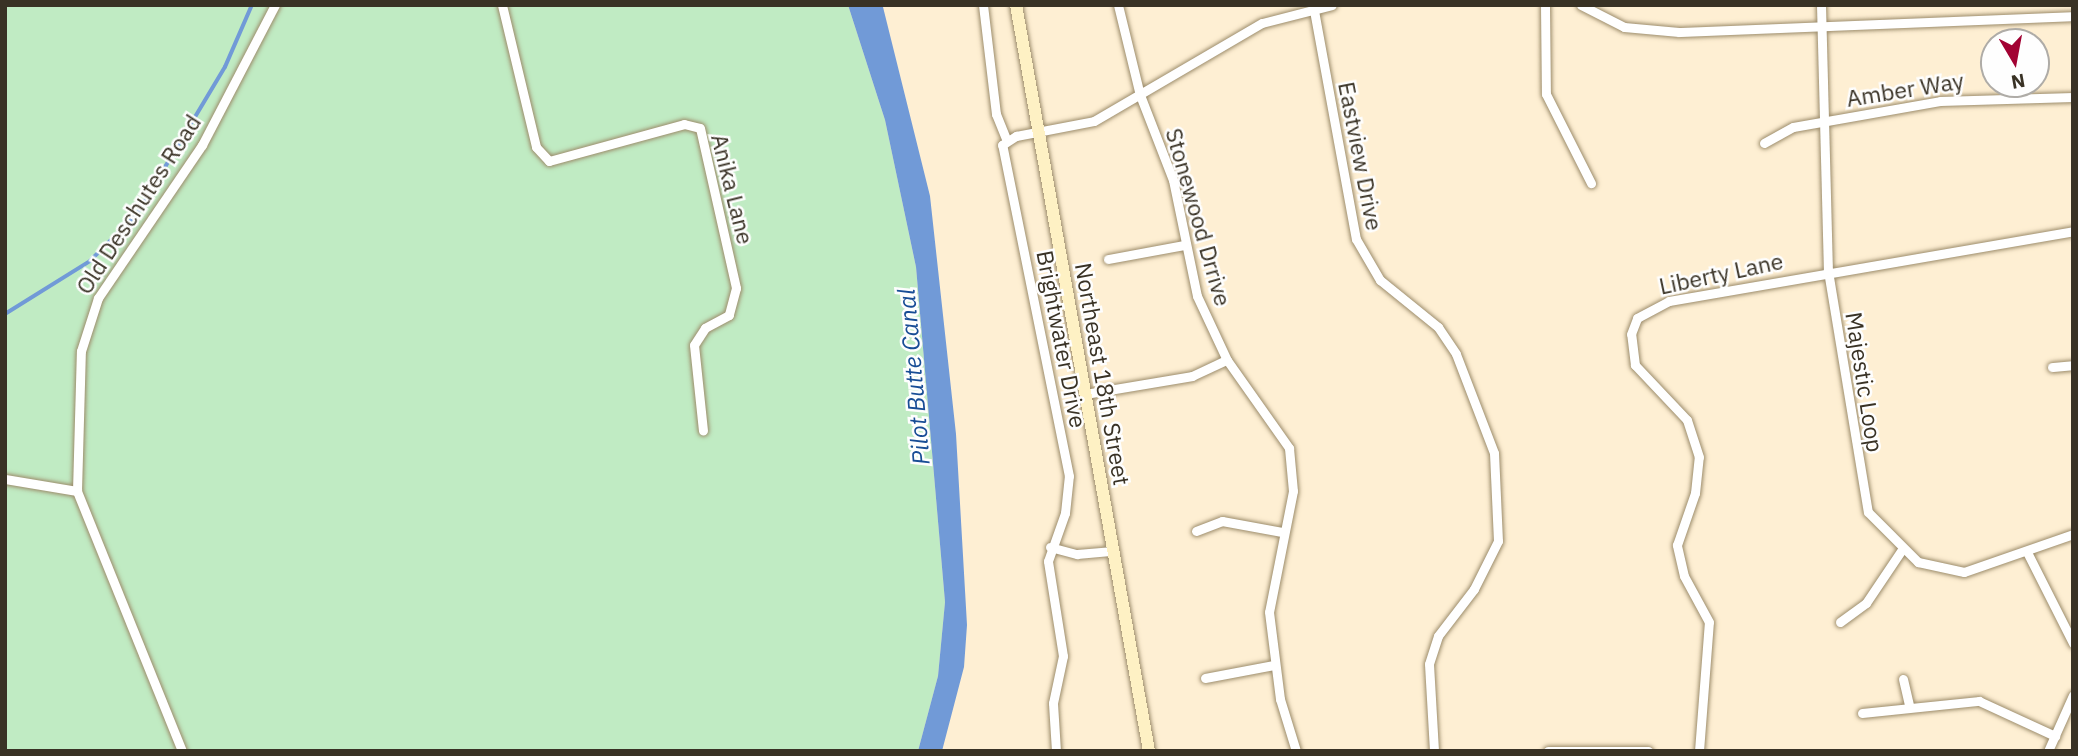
<!DOCTYPE html>
<html>
<head>
<meta charset="utf-8">
<style>
	body { margin:0 }
	#map { position:relative; width:2078px; height:756px; overflow:hidden; background:#feefd3; font-family:"IBM Plex Sans",sans-serif }
	div>[style] { position:absolute }
	.green>* { inset:0; background:#c0ebc3 }
	.water>* { inset:0; background:#719ad7 }
	.stream>* { height:3.5px; margin:-1.75px; padding:0 1.75px; transform-origin:1.75px; border-radius:1.75px; background:#719ad7 }
	.roads { filter:drop-shadow(0 0 2px #9c8c6b) drop-shadow(0 0 2px #9c8c6b) }
	.street>* { height:9px; margin:-4.5px; padding:0 4.5px; transform-origin:4.5px; border-radius:4.5px; background:#fff }
	.secondary>* { height:12px; margin:-6px; padding:0 6px; transform-origin:6px; border-radius:6px; background:#fef1c4 }
	span { translate:-50% -50%; white-space:nowrap; text-align:center; line-height:1.15; -webkit-text-stroke:5px #fefefe; paint-order:stroke }
	.street-label { font-size:23px; color:#393225 }
	.water-label { font-size:24px; color:#184d95; font-style:italic }
	.frame { position:absolute; inset:0; border:7px solid #393225; pointer-events:none }
	.north { position:absolute; left:1980px; top:28px; width:70px; height:70px; box-sizing:border-box; background:#fefefe; border:2px solid #afaca7; border-radius:50%; rotate:170deg; font-size:19px; font-weight:700; line-height:28px; text-align:center; color:#393225 }
	.north::after { content:''; display:block; margin:auto; width:24px; height:32px; background:#a20233; clip-path:polygon(50% 0,100% 100%,50% 72%,0 100%) }
</style>
</head>
<body>
<div id="map">
	<div class="green">
		<i style="clip-path:polygon(5px 5px,848px 5px,885px 120px,916px 267px,945px 602px,938px 676px,918px 751px,5px 751px)"></i>
	</div>
	<div class="water">
		<i style="clip-path:polygon(848px 5px,883px 7px,930px 196px,956px 434px,967px 625px,964px 667px,942px 751px,918px 751px,938px 676px,945px 602px,916px 267px,885px 120px)"></i>
	</div>
	<div class="stream">
		<i style="left:5px;top:314px;width:100px;rotate:-31.9deg"></i>
		<i style="left:90px;top:261px;width:66px;rotate:-45deg"></i>
		<i style="left:137px;top:214px;width:171px;rotate:-59.1deg"></i>
		<i style="left:225px;top:67px;width:68px;rotate:-66.5deg"></i>
	</div>
	<div class="roads">
		<div class="street">
			<i style="left:502px;top:5px;width:146px;rotate:76.5deg"></i>
			<i style="left:536px;top:147px;width:19px;rotate:47deg"></i>
			<i style="left:549px;top:161px;width:140px;rotate:-15.3deg"></i>
			<i style="left:684px;top:124px;width:16px;rotate:14deg"></i>
			<i style="left:700px;top:128px;width:164px;rotate:77.3deg"></i>
			<i style="left:736px;top:288px;width:28px;rotate:105deg"></i>
			<i style="left:729px;top:315px;width:27px;rotate:152deg"></i>
			<i style="left:705px;top:328px;width:20px;rotate:123deg"></i>
			<i style="left:694px;top:345px;width:86px;rotate:84deg"></i>
			<i style="left:983px;top:5px;width:110px;rotate:83.2deg"></i>
			<i style="left:996px;top:114px;width:29px;rotate:68deg"></i>
			<i style="left:1118px;top:5px;width:93px;rotate:76.3deg"></i>
			<i style="left:1140px;top:95px;width:91px;rotate:68.8deg"></i>
			<i style="left:1173px;top:180px;width:118px;rotate:78.3deg"></i>
			<i style="left:1197px;top:296px;width:71px;rotate:64.9deg"></i>
			<i style="left:1227px;top:360px;width:108px;rotate:54.8deg"></i>
			<i style="left:1289px;top:448px;width:43px;rotate:84.7deg"></i>
			<i style="left:1293px;top:491px;width:123px;rotate:101.2deg"></i>
			<i style="left:1269px;top:612px;width:88px;rotate:82.8deg"></i>
			<i style="left:1280px;top:699px;width:54px;rotate:72.9deg"></i>
			<i style="left:1313px;top:5px;width:238px;rotate:79.6deg"></i>
			<i style="left:1356px;top:239px;width:48px;rotate:59.7deg"></i>
			<i style="left:1380px;top:280px;width:75px;rotate:39deg"></i>
			<i style="left:1438px;top:327px;width:32px;rotate:56deg"></i>
			<i style="left:1456px;top:354px;width:106px;rotate:69deg"></i>
			<i style="left:1494px;top:453px;width:88px;rotate:87.4deg"></i>
			<i style="left:1498px;top:541px;width:54px;rotate:116.6deg"></i>
			<i style="left:1474px;top:589px;width:59px;rotate:127.5deg"></i>
			<i style="left:1438px;top:636px;width:29px;rotate:108deg"></i>
			<i style="left:1429px;top:664px;width:87px;rotate:86.7deg"></i>
			<i style="left:1545px;top:5px;width:89px;rotate:89.4deg"></i>
			<i style="left:1546px;top:94px;width:100px;rotate:63.2deg"></i>
			<i style="left:1581px;top:5px;width:48px;rotate:27.1deg"></i>
			<i style="left:1624px;top:27px;width:55px;rotate:5.2deg"></i>
			<i style="left:1679px;top:32px;width:394px;rotate:-2.3deg"></i>
			<i style="left:1821px;top:5px;width:266px;rotate:88.5deg"></i>
			<i style="left:1828px;top:271px;width:244px;rotate:80.6deg"></i>
			<i style="left:1868px;top:512px;width:71px;rotate:45deg"></i>
			<i style="left:1918px;top:562px;width:47px;rotate:12.3deg"></i>
			<i style="left:1964px;top:572px;width:115px;rotate:-19.2deg"></i>
			<i style="left:1764px;top:143px;width:33px;rotate:-29deg"></i>
			<i style="left:1793px;top:127px;width:149px;rotate:-10deg"></i>
			<i style="left:1940px;top:101px;width:133px;rotate:-1.7deg"></i>
			<i style="left:1108px;top:259px;width:77px;rotate:-10.4deg"></i>
			<i style="left:2052px;top:367px;width:21px;rotate:-5deg"></i>
			<i style="left:1085px;top:394px;width:109px;rotate:-9.5deg"></i>
			<i style="left:1192px;top:376px;width:38px;rotate:-25deg"></i>
			<i style="left:5px;top:479px;width:73px;rotate:9.5deg"></i>
			<i style="left:1196px;top:531px;width:28px;rotate:-21deg"></i>
			<i style="left:1222px;top:521px;width:61px;rotate:10.4deg"></i>
			<i style="left:1050px;top:547px;width:28px;rotate:15deg"></i>
			<i style="left:1077px;top:554px;width:36px;rotate:-5deg"></i>
			<i style="left:2028px;top:554px;width:100px;rotate:63.2deg"></i>
			<i style="left:1840px;top:622px;width:32px;rotate:-36deg"></i>
			<i style="left:1866px;top:603px;width:63px;rotate:-56.1deg"></i>
			<i style="left:1205px;top:678px;width:70px;rotate:-10.7deg"></i>
			<i style="left:1903px;top:679px;width:26px;rotate:77deg"></i>
			<i style="left:1862px;top:713px;width:118px;rotate:-5.9deg"></i>
			<i style="left:1979px;top:701px;width:84px;rotate:24.7deg"></i>
			<i style="left:182px;top:751px;width:280px;rotate:-112deg"></i>
			<i style="left:77px;top:491px;width:140px;rotate:-88.4deg"></i>
			<i style="left:81px;top:351px;width:56px;rotate:-72.2deg"></i>
			<i style="left:98px;top:298px;width:185px;rotate:-55.8deg"></i>
			<i style="left:202px;top:145px;width:158px;rotate:-62.5deg"></i>
			<i style="left:1056px;top:751px;width:48px;rotate:-93.6deg"></i>
			<i style="left:1053px;top:703px;width:48px;rotate:-78deg"></i>
			<i style="left:1063px;top:656px;width:96px;rotate:-99deg"></i>
			<i style="left:1048px;top:561px;width:51px;rotate:-70.5deg"></i>
			<i style="left:1065px;top:513px;width:37px;rotate:-84deg"></i>
			<i style="left:1069px;top:476px;width:338px;rotate:-101.4deg"></i>
			<i style="left:1002px;top:145px;width:17px;rotate:-33deg"></i>
			<i style="left:1016px;top:136px;width:79px;rotate:-10.9deg"></i>
			<i style="left:1094px;top:121px;width:194px;rotate:-30.3deg"></i>
			<i style="left:1262px;top:23px;width:72px;rotate:-14.4deg"></i>
			<i style="left:1548px;top:751px;width:100px"></i>
			<i style="left:1699px;top:751px;width:129px;rotate:-85.6deg"></i>
			<i style="left:1709px;top:622px;width:52px;rotate:-118.5deg"></i>
			<i style="left:1684px;top:576px;width:32px;rotate:-103deg"></i>
			<i style="left:1677px;top:545px;width:55px;rotate:-70.9deg"></i>
			<i style="left:1695px;top:493px;width:36px;rotate:-84deg"></i>
			<i style="left:1699px;top:457px;width:39px;rotate:-108deg"></i>
			<i style="left:1687px;top:420px;width:76px;rotate:-133.4deg"></i>
			<i style="left:1635px;top:365px;width:31px;rotate:-97deg"></i>
			<i style="left:1631px;top:334px;width:17px;rotate:-69deg"></i>
			<i style="left:1637px;top:318px;width:36px;rotate:-28deg"></i>
			<i style="left:1669px;top:301px;width:410px;rotate:-9.8deg"></i>
			<i style="left:2048px;top:751px;width:61px;rotate:-65.9deg"></i>
		</div>
		<div class="secondary">
			<i style="left:1016px;top:5px;width:758px;rotate:79.89deg"></i>
		</div>
	</div>
	<div class="street-label">
		<span style="left:1905px;top:89px;rotate:-9deg">Amber Way</span>
		<span style="left:1361px;top:156px;rotate:79deg">Eastview Drive</span>
		<span style="left:733px;top:189px;rotate:76deg">Anika Lane</span>
		<span style="left:138px;top:204px;rotate:-57deg">Old Deschutes Road</span>
		<span style="left:1199px;top:217px;rotate:74deg">Stonewood Drrive</span>
		<span style="left:1721px;top:273px;rotate:-12deg">Liberty Lane</span>
		<span style="left:1062px;top:339px;rotate:79deg">Brightwater Drive</span>
		<span style="left:1103px;top:374px;rotate:80deg">Northeast 18th Street</span>
		<span style="left:1865px;top:382px;rotate:81deg">Majestic Loop</span>
	</div>
	<div class="water-label">
		<span style="left:914px;top:377px;rotate:-95deg">Pilot Butte Canal</span>
	</div>
	<div class="frame"></div>
	<div class="north">N</div>
</div>
</body>
</html>
